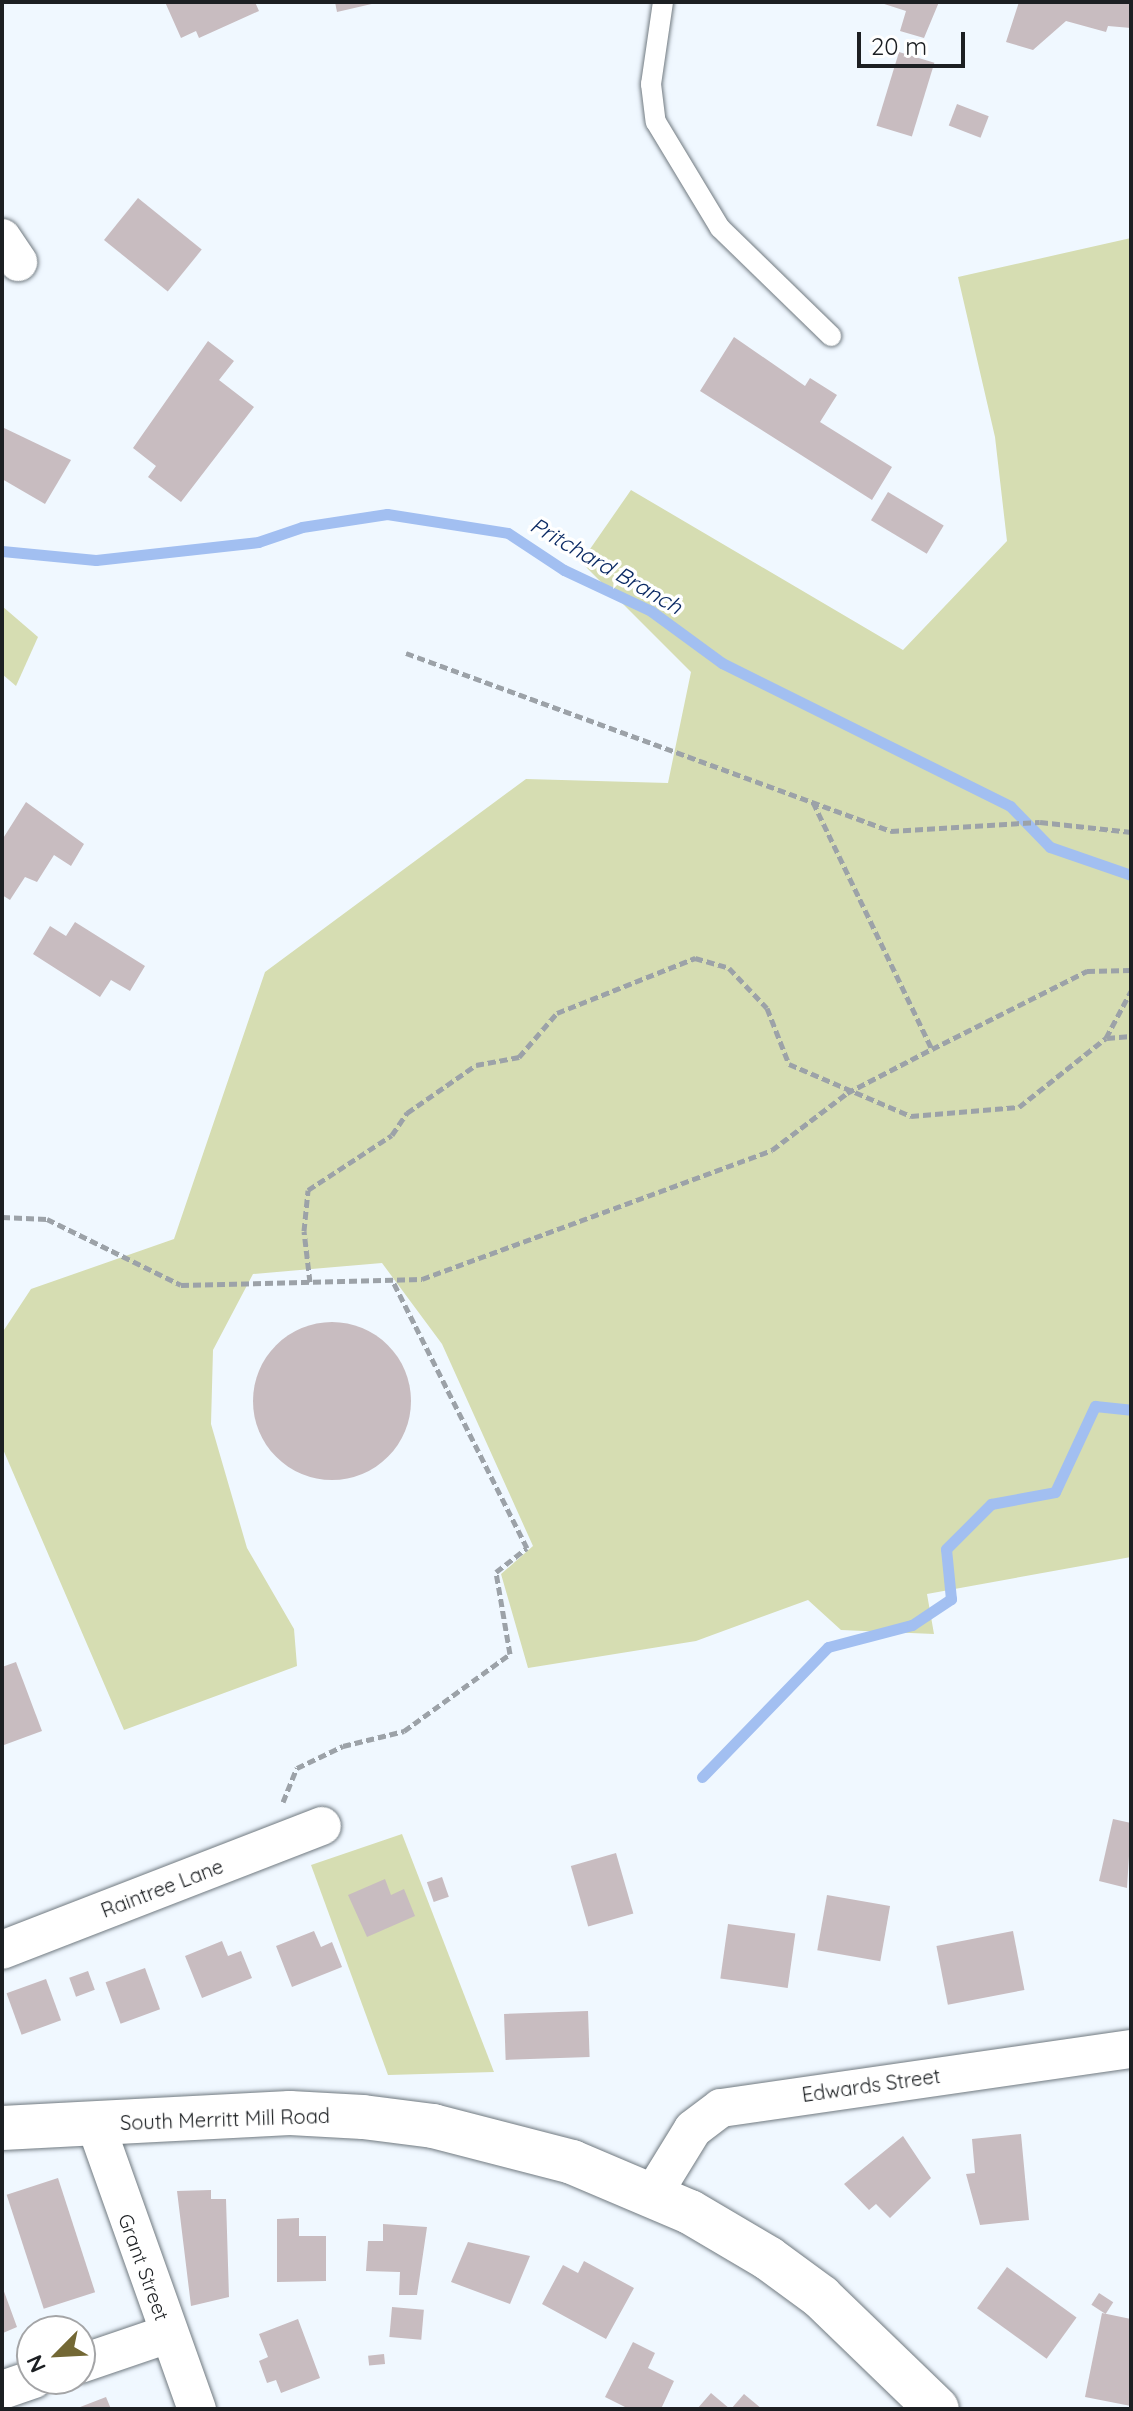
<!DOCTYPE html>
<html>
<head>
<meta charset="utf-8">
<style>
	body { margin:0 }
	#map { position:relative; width:1133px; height:2411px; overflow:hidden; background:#f0f8ff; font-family:Quicksand,sans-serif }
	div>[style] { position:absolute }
	.green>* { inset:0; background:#d6ddb2 }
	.stream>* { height:11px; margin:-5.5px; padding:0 5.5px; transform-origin:5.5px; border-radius:5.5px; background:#a2bff1 }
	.building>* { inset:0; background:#c8bcc0; transform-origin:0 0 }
	.round { border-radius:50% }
	.path>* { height:5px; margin-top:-2.5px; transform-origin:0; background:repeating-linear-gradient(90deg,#9ca2a8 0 8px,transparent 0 12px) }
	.roads { filter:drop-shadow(0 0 2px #717a81) drop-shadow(0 0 2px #717a81) }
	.service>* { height:20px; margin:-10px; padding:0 10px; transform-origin:10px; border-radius:10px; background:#fff }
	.minor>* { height:38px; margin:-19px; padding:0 19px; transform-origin:19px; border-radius:19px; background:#fff }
	.tertiary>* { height:44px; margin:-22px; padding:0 22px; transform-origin:22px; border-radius:22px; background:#fff }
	span { translate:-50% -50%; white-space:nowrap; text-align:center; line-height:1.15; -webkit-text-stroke:7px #fff; paint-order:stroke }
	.street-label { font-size:20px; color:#1c1f22 }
	.water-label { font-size:22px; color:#0b2a64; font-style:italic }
	.frame { position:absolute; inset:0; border:4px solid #1c1f22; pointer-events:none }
	.north { position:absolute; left:16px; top:2315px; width:80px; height:80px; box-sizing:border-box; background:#fff; border:2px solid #a4a5a7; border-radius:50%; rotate:246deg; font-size:22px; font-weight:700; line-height:32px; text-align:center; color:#1c1f22 }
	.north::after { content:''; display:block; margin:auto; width:28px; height:36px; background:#736835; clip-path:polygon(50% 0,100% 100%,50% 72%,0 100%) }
	.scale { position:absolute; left:857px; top:32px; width:108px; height:36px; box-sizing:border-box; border:4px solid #1c1f22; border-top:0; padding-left:10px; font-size:24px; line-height:28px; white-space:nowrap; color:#1c1f22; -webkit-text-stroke:6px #fff; paint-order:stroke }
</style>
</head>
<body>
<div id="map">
	<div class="green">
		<i style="clip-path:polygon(1131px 238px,1131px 1557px,927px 1594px,934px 1634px,841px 1630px,808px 1600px,696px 1641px,528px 1668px,501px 1574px,533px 1546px,442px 1344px,382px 1263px,253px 1274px,213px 1350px,211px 1424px,247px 1548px,294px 1629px,297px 1666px,124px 1730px,2px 1447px,2px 1333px,31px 1289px,174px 1239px,265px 972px,526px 779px,668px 783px,691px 672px,581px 562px,631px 490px,903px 650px,1007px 541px,995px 437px,958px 277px)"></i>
		<i style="clip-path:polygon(2px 606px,38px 637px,16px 686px,2px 674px)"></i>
		<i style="clip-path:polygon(402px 1834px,494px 2072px,388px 2075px,311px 1865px)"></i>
	</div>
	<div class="stream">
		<i style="left:2px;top:551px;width:94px;rotate:5.5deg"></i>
		<i style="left:96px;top:560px;width:163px;rotate:-6.3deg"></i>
		<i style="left:258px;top:542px;width:46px;rotate:-18.8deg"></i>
		<i style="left:302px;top:527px;width:86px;rotate:-8.7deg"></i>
		<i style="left:387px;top:514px;width:122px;rotate:8.9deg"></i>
		<i style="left:508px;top:533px;width:67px;rotate:33.5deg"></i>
		<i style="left:564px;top:570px;width:96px;rotate:25.2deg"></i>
		<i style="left:651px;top:611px;width:88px;rotate:36.2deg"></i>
		<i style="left:722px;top:663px;width:322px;rotate:26.4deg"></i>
		<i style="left:1010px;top:806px;width:57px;rotate:45.7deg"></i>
		<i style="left:1050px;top:847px;width:86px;rotate:19.1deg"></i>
		<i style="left:702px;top:1777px;width:181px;rotate:-45.9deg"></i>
		<i style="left:828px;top:1647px;width:87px;rotate:-14.7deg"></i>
		<i style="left:912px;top:1625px;width:47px;rotate:-33.7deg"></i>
		<i style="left:951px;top:1599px;width:50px;rotate:-95.7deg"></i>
		<i style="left:946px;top:1549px;width:64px;rotate:-45deg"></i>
		<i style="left:991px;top:1504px;width:65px;rotate:-10.6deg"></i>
		<i style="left:1055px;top:1492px;width:95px;rotate:-65.1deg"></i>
		<i style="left:1095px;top:1406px;width:36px;rotate:6deg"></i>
	</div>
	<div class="building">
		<i style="clip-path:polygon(165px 2px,255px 2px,259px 11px,199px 38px,196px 31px,181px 38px)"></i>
		<i style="clip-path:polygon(335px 2px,376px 2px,376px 3px,337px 12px)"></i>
		<i style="clip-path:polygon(878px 2px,939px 2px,924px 38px,900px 31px,906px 11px)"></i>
		<i style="clip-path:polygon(1019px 2px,1131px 2px,1131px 28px,1108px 26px,1106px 32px,1066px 21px,1033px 50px,1006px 42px)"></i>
		<i style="left:899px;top:52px;width:37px;height:77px;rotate:17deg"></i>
		<i style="left:957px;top:104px;width:34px;height:23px;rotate:21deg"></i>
		<i style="left:138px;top:198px;width:82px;height:54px;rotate:39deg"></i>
		<i style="clip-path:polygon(734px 337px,805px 386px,810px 378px,837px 395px,820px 422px,892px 467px,872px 500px,700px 391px)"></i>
		<i style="clip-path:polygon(208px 341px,234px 361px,219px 380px,254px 407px,181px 502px,148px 477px,156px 466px,133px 448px)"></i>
		<i style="clip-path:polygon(2px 427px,71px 460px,45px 504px,2px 479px)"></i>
		<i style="left:888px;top:492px;width:65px;height:33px;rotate:31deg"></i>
		<i style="clip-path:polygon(26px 802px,84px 844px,71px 866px,54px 855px,37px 882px,25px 877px,10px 900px,2px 895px,2px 840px)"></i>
		<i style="clip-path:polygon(75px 922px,145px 966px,130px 991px,111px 980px,100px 997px,33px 954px,50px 926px,66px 936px)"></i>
		<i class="round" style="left:253px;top:1322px;width:158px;height:158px"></i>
		<i style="clip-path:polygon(16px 1662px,42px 1731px,4px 1745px,2px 1667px)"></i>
		<i style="clip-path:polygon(1113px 1819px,1131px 1823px,1127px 1888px,1099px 1881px)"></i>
		<i style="left:616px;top:1853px;width:63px;height:47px;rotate:74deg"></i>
		<i style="left:442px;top:1877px;width:21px;height:16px;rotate:71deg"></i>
		<i style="clip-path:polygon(385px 1879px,391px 1895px,404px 1889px,415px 1916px,367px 1937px,348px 1895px)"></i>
		<i style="left:827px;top:1895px;width:64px;height:56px;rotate:10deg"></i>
		<i style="left:728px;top:1924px;width:68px;height:55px;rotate:8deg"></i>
		<i style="clip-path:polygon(314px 1931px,321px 1947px,332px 1942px,342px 1967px,292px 1987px,276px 1946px)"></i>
		<i style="left:1013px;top:1931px;width:60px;height:78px;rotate:79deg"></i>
		<i style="clip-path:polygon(222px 1941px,228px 1956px,241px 1951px,252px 1978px,202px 1998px,185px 1956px)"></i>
		<i style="left:145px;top:1968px;width:44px;height:42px;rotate:70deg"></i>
		<i style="left:88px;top:1971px;width:20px;height:20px;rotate:70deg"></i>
		<i style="left:46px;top:1979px;width:44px;height:42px;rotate:70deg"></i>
		<i style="left:588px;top:2011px;width:46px;height:84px;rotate:88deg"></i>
		<i style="clip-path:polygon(1021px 2134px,1029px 2220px,980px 2225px,966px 2174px,975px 2173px,972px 2139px)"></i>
		<i style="clip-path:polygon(903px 2136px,931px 2178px,890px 2218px,876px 2204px,869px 2210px,844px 2184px)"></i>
		<i style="left:58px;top:2178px;width:120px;height:54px;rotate:72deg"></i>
		<i style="clip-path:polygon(211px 2190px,211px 2199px,226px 2199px,229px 2297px,191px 2306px,177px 2191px)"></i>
		<i style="clip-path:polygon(299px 2218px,299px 2236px,326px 2236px,326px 2281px,277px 2282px,277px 2219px)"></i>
		<i style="clip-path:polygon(383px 2224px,427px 2227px,417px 2295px,399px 2295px,400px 2272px,366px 2271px,368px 2241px,383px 2241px)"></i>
		<i style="clip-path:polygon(468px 2242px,530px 2256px,510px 2304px,451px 2282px)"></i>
		<i style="clip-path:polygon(584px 2261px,634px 2288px,606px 2339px,542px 2304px,563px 2265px,578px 2273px)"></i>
		<i style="left:1007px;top:2267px;width:86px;height:51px;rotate:36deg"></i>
		<i style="clip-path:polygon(2px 2286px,17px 2327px,3px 2333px,2px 2344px)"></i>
		<i style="left:1099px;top:2293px;width:17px;height:14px;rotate:33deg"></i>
		<i style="left:392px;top:2307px;width:32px;height:30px;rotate:5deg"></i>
		<i style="clip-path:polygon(1102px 2313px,1131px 2319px,1131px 2406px,1085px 2397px)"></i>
		<i style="clip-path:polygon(298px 2319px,320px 2378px,281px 2393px,276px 2380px,267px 2383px,259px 2361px,268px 2357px,259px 2334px)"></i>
		<i style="clip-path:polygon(633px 2342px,655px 2353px,648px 2368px,674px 2381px,661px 2409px,629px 2409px,605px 2397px)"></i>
		<i style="left:384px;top:2354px;width:10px;height:16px;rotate:84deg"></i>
		<i style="clip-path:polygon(711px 2393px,730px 2409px,697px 2409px)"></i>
		<i style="clip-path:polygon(744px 2394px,762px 2409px,731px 2409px)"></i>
		<i style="clip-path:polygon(106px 2397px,111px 2409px,75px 2409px)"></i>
	</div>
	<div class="path">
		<i style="left:406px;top:653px;width:517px;rotate:20.15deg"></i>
		<i style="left:891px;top:831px;width:149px;rotate:-3.5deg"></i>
		<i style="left:1040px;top:822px;width:92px;rotate:6.3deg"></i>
		<i style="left:813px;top:802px;width:274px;rotate:64.3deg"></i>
		<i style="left:1107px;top:1038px;width:24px;rotate:-5deg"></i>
		<i style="left:2px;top:1217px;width:45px;rotate:2.5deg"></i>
		<i style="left:47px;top:1219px;width:149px;rotate:26.2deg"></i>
		<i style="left:181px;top:1285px;width:241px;rotate:-1.4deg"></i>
		<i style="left:422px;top:1279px;width:373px;rotate:-20.2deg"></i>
		<i style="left:772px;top:1150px;width:94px;rotate:-37.2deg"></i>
		<i style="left:847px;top:1093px;width:96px;rotate:-27.4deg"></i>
		<i style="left:932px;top:1049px;width:174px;rotate:-26.7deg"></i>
		<i style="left:1087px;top:971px;width:44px;rotate:-1.3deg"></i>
		<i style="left:310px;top:1282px;width:51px;rotate:-96.7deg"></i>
		<i style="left:304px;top:1231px;width:41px;rotate:-84.4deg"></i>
		<i style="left:308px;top:1190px;width:100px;rotate:-33.2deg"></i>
		<i style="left:392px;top:1135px;width:27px;rotate:-56deg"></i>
		<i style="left:407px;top:1113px;width:84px;rotate:-34.8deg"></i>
		<i style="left:476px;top:1065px;width:44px;rotate:-10.5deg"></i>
		<i style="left:519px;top:1057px;width:58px;rotate:-49.2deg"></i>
		<i style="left:557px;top:1013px;width:149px;rotate:-21.7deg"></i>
		<i style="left:695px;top:958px;width:35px;rotate:16deg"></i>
		<i style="left:729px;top:968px;width:55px;rotate:46.5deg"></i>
		<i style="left:767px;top:1008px;width:60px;rotate:68.6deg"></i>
		<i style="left:789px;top:1064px;width:133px;rotate:23.1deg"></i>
		<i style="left:911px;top:1116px;width:108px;rotate:-4.8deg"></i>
		<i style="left:1019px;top:1107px;width:111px;rotate:-38.4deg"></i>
		<i style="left:1106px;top:1038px;width:53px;rotate:-62deg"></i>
		<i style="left:283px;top:1802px;width:37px;rotate:-68deg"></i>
		<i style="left:297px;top:1768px;width:51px;rotate:-25.6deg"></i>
		<i style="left:343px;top:1746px;width:63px;rotate:-13.8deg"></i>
		<i style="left:404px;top:1731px;width:131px;rotate:-36deg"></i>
		<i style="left:510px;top:1654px;width:83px;rotate:-99.7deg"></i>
		<i style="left:496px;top:1572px;width:39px;rotate:-38deg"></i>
		<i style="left:527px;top:1548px;width:300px;rotate:-116.7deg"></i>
	</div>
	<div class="roads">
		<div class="service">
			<i style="left:663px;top:2px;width:83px;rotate:98.3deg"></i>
			<i style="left:651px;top:84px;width:38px;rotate:83deg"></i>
			<i style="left:656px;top:122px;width:124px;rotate:58.9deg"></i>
			<i style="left:720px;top:228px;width:155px;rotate:44.2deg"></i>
		</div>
		<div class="minor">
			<i style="left:2px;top:238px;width:29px;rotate:56deg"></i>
			<i style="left:2px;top:1950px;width:343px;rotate:-21.2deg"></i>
			<i style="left:95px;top:2123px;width:304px;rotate:70.4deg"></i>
			<i style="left:653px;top:2194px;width:76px;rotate:-58.4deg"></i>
			<i style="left:693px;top:2129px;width:35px;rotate:-37deg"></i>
			<i style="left:721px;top:2108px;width:414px;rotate:-8.2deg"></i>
			<i style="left:80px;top:2364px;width:93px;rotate:-18.8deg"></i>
			<i style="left:2px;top:2390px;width:34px;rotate:-19deg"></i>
		</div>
		<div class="tertiary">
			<i style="left:2px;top:2128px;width:288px;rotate:-3deg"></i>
			<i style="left:290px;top:2113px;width:73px;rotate:3.1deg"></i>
			<i style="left:363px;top:2117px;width:71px;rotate:7.3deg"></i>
			<i style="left:433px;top:2126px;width:144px;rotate:14.5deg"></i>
			<i style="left:572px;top:2162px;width:128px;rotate:23deg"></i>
			<i style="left:690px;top:2212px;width:91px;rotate:30.5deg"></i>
			<i style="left:768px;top:2258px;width:66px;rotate:36.3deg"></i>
			<i style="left:821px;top:2297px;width:161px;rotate:44deg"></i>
		</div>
	</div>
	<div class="street-label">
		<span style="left:162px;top:1888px;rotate:-21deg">Raintree Lane</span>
		<span style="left:871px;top:2085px;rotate:-8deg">Edwards Street</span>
		<span style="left:225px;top:2119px;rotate:-2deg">South Merritt Mill Road</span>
		<span style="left:144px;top:2267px;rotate:70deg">Grant Street</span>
	</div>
	<div class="water-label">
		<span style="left:606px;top:566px;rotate:30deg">Pritchard Branch</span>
	</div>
	<div class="frame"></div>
	<div class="north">N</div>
	<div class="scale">20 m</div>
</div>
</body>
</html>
